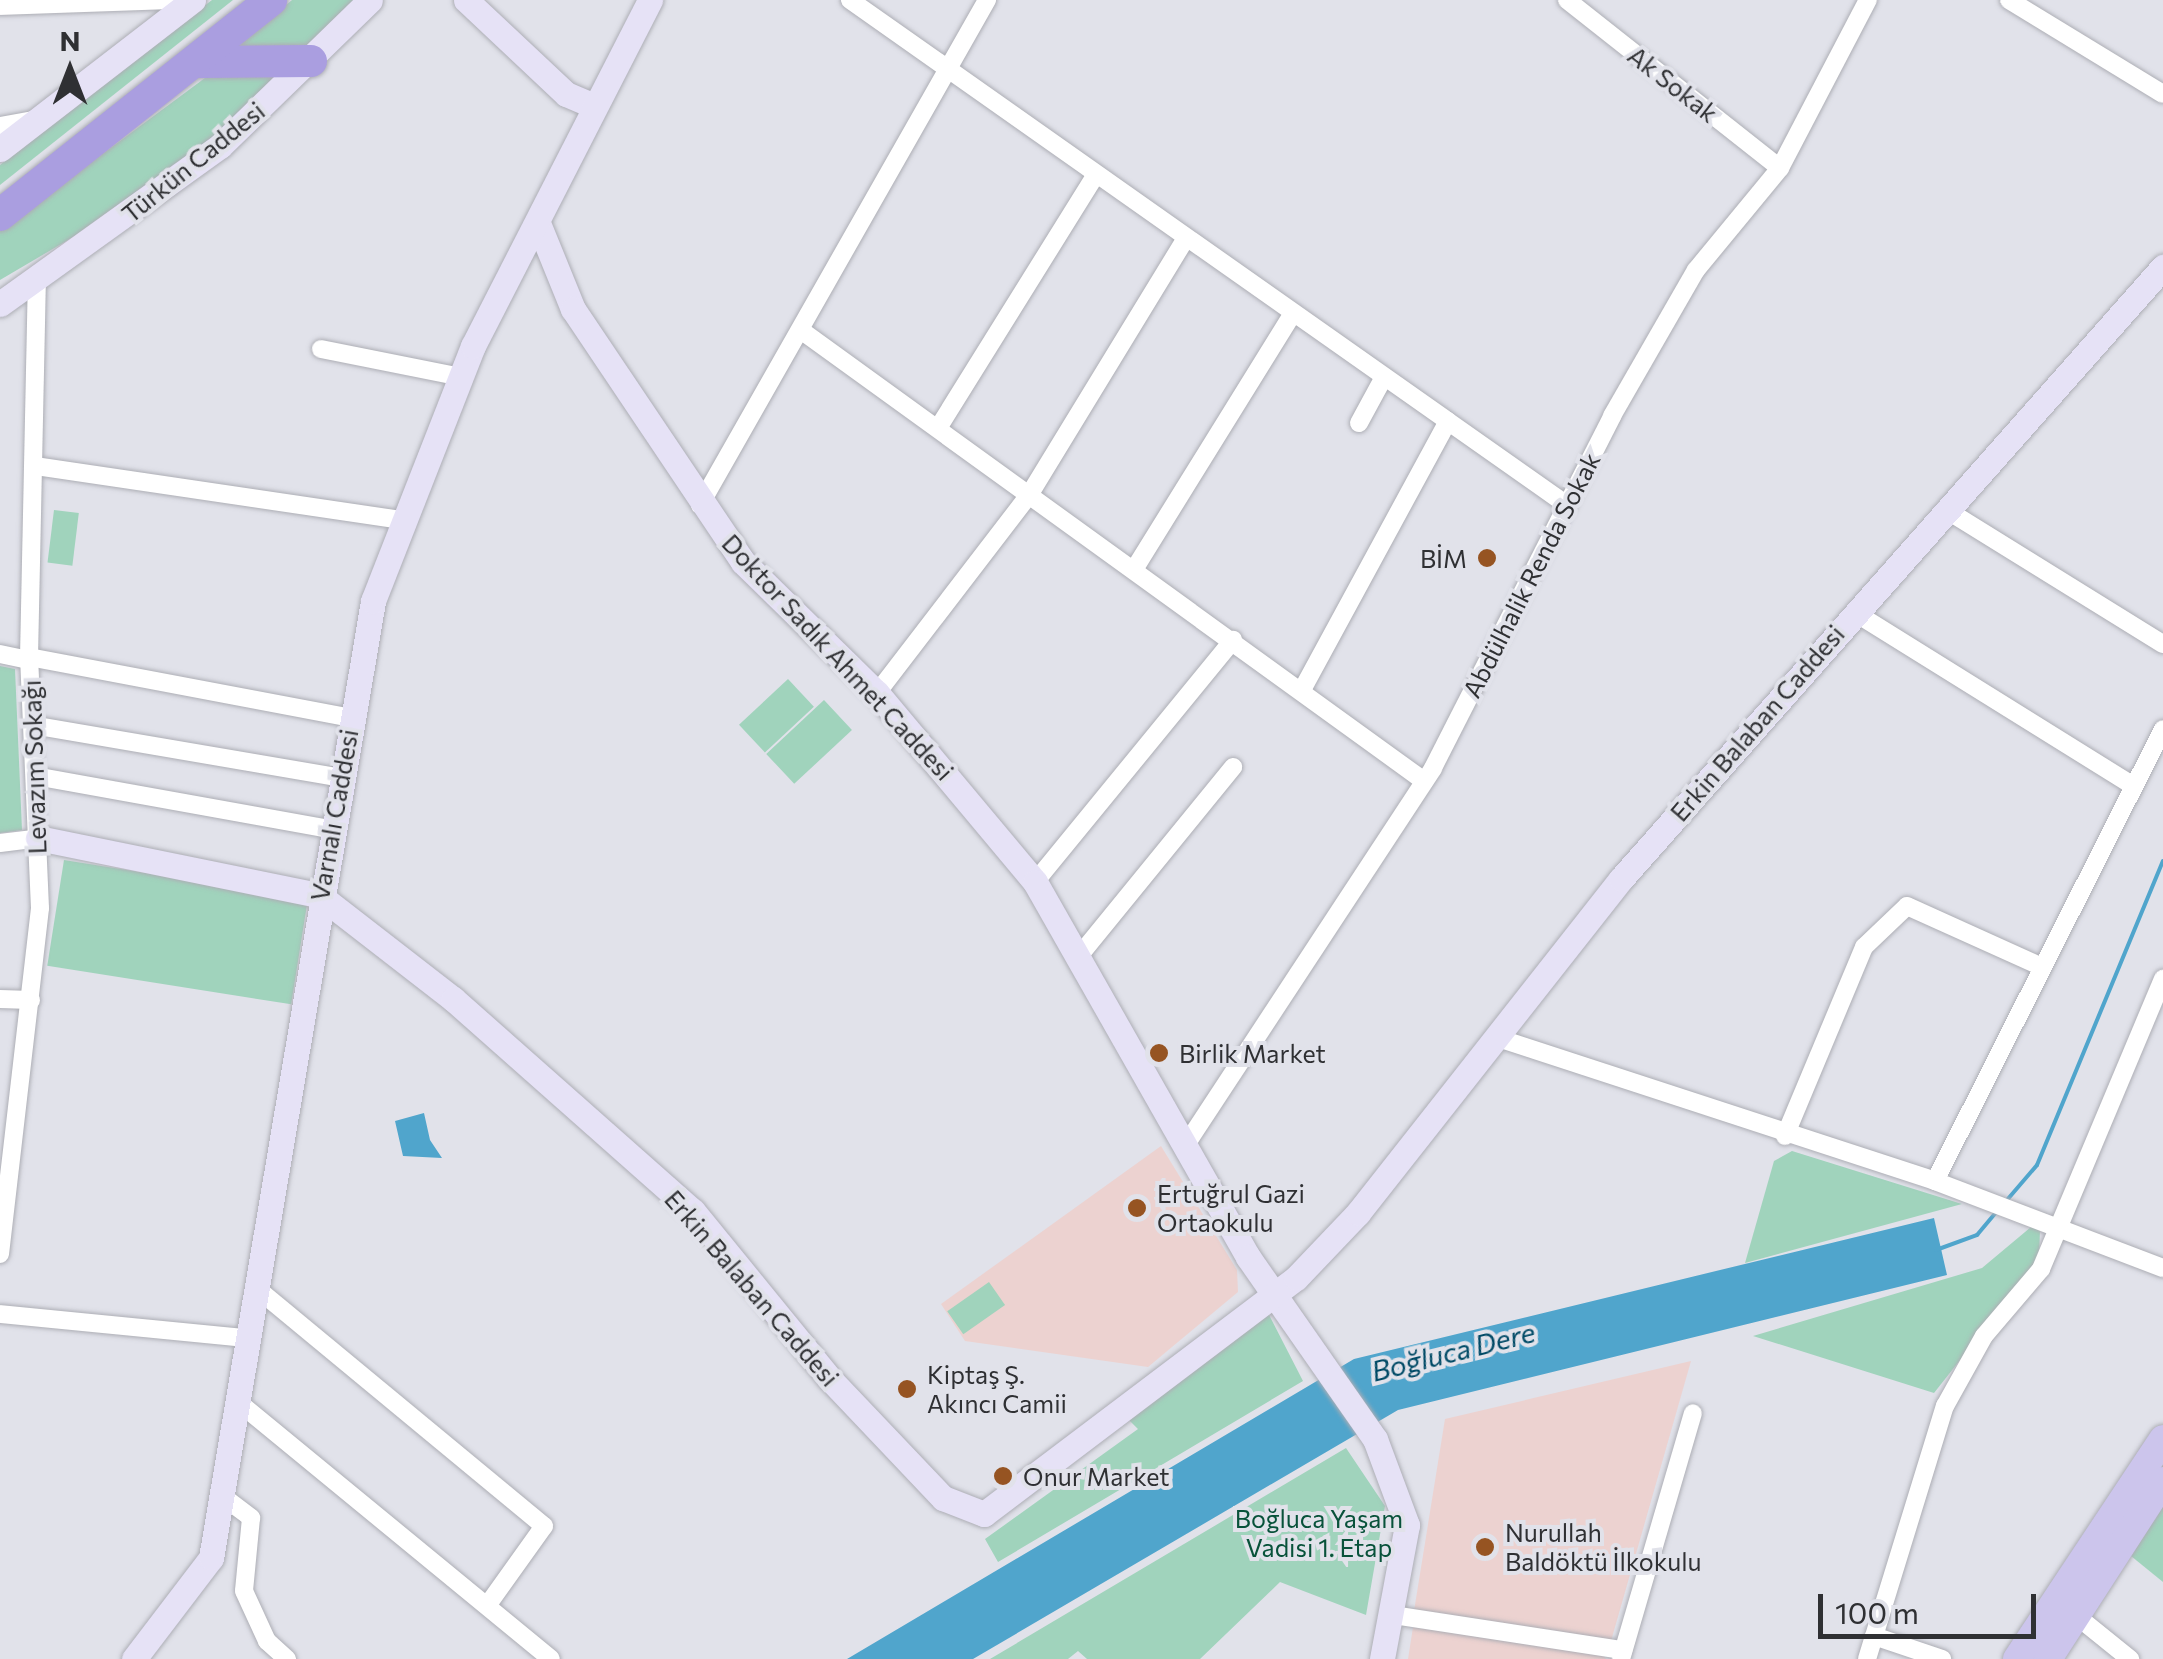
<!DOCTYPE html>
<html>
<head>
<meta charset="utf-8">
<style>
	body { margin:0 }
	#map { position:relative; width:2163px; height:1659px; overflow:hidden; background:#e1e2ea; font-family:Commissioner,sans-serif }
	div>[style] { position:absolute }
	.education>* { inset:0; background:#ecd2d0 }
	.green>* { inset:0; background:#a0d3bc; transform-origin:0 0 }
	.water>* { inset:0; background:#50a5cc }
	.stream>* { height:4px; margin:-2px; padding:0 2px; transform-origin:2px; border-radius:2px; background:#50a5cc }
	.roads { filter:drop-shadow(0 0 2px #adaeb5) drop-shadow(0 0 2px #adaeb5) }
	.street>* { height:18px; margin:-9px; padding:0 9px; transform-origin:9px; border-radius:9px; background:#fff }
	.secondary>* { height:25px; margin:-12.5px; padding:0 12.5px; transform-origin:12.5px; border-radius:12.5px; background:#e6e2f6 }
	.primary>* { height:28px; margin:-14px; padding:0 14px; transform-origin:14px; border-radius:14px; background:#ccc5ec }
	.highway>* { height:32px; margin:-16px; padding:0 16px; transform-origin:16px; border-radius:16px; background:#aa9ee0 }
	.dots>* { width:28px; height:28px; translate:-50% -50%; box-sizing:border-box; border:5px solid #e1e2ea; border-radius:50% }
	span { translate:-50% -50%; white-space:nowrap; text-align:center; line-height:1.15; -webkit-text-stroke:8px #e1e2ea; paint-order:stroke }
	.street-label { font-size:25px; color:#2f3033 }
	.poi-label { font-size:25px; color:#2f3033 }
	.right { translate:-100% -50%; text-align:right }
	.left { translate:0 -50%; text-align:left }
	.park-label { font-size:25px; color:#08523a }
	.water-label { font-size:28px; color:#004a66; font-style:italic }
	.north { position:absolute; left:20px; top:20px; width:100px; height:100px; -webkit-text-stroke:8px #e1e2ea; paint-order:stroke; rotate:0deg; font-size:28px; font-weight:700; line-height:40px; text-align:center; color:#2f3033 }
	.north::after { content:''; display:block; margin:auto; width:35px; height:45px; background:#2f3033; clip-path:polygon(50% 0,100% 100%,50% 72%,0 100%) }
	.scale { position:absolute; left:1818px; top:1594px; width:218px; height:45px; box-sizing:border-box; border:5px solid #2f3033; border-top:0; padding-left:12px; font-size:30px; line-height:35px; white-space:nowrap; color:#2f3033; -webkit-text-stroke:8px #e1e2ea; paint-order:stroke }
</style>
</head>
<body>
<div id="map">
	<div class="education">
		<i style="clip-path:polygon(1161px 1146px,1237px 1270px,1238px 1292px,1148px 1367px,965px 1341px,941px 1304px)"></i>
		<i style="clip-path:polygon(1691px 1361px,1611px 1641px,1414px 1611px,1445px 1419px)"></i>
		<i style="clip-path:polygon(1413px 1627px,1603px 1655px,1606px 1659px,1408px 1659px)"></i>
	</div>
	<div class="green">
		<i style="clip-path:polygon(212px 0,233px 0,0 185px,0 165px)"></i>
		<i style="clip-path:polygon(292px 0,355px 0,306px 47px,237px 46px)"></i>
		<i style="clip-path:polygon(213px 72px,285px 75px,165px 183px,0 280px,0 230px)"></i>
		<i style="left:54px;top:510px;width:25px;height:53px;rotate:7deg"></i>
		<i style="clip-path:polygon(0 666px,15px 669px,22px 830px,0 833px)"></i>
		<i style="left:788px;top:679px;width:38px;height:67px;rotate:47deg"></i>
		<i style="left:824px;top:700px;width:41px;height:79px;rotate:47deg"></i>
		<i style="left:64px;top:860px;width:247px;height:107px;rotate:9deg"></i>
		<i style="clip-path:polygon(1792px 1151px,1962px 1204px,1745px 1263px,1774px 1161px)"></i>
		<i style="clip-path:polygon(2031px 1227px,2040px 1230px,2039px 1260px,1934px 1393px,1753px 1336px,1982px 1268px)"></i>
		<i style="left:989px;top:1282px;width:28px;height:51px;rotate:55deg"></i>
		<i style="clip-path:polygon(1267px 1311px,1303px 1381px,998px 1562px,985px 1539px,1138px 1429px,1129px 1420px)"></i>
		<i style="clip-path:polygon(1346px 1448px,1385px 1506px,1366px 1615px,1280px 1582px,1200px 1659px,1087px 1659px,1078px 1651px,1068px 1659px,990px 1659px)"></i>
		<i style="clip-path:polygon(2163px 1505px,2163px 1582px,2131px 1556px)"></i>
	</div>
	<div class="water">
		<i style="clip-path:polygon(424px 1113px,430px 1140px,442px 1158px,403px 1156px,395px 1121px)"></i>
		<i style="clip-path:polygon(1934px 1218px,1947px 1275px,1398px 1410px,973px 1659px,847px 1659px,1354px 1359px)"></i>
	</div>
	<div class="stream">
		<i style="left:2007px;top:1200px;width:46px;rotate:-49.4deg"></i>
		<i style="left:2037px;top:1165px;width:329px;rotate:-67.5deg"></i>
		<i style="left:1936px;top:1250px;width:44px;rotate:-20.1deg"></i>
		<i style="left:1977px;top:1235px;width:31px;rotate:-50deg"></i>
	</div>
	<div class="roads">
		<div class="street">
			<i style="left:850px;top:0;width:877px;rotate:35.16deg"></i>
			<i style="left:1567px;top:0;width:271px;rotate:38.3deg"></i>
			<i style="left:2009px;top:0;width:180px;rotate:31.4deg"></i>
			<i style="left:0;top:6px;width:169px;rotate:-2deg"></i>
			<i style="left:0;top:126px;width:35px;rotate:-10deg"></i>
			<i style="left:802px;top:331px;width:768px;rotate:35.88deg"></i>
			<i style="left:321px;top:349px;width:143px;rotate:11.3deg"></i>
			<i style="left:1359px;top:423px;width:52px;rotate:-61.5deg"></i>
			<i style="left:940px;top:425px;width:293px;rotate:-58.1deg"></i>
			<i style="left:35px;top:466px;width:369px;rotate:8.4deg"></i>
			<i style="left:700px;top:505px;width:581px;rotate:-60.39deg"></i>
			<i style="left:1945px;top:509px;width:256px;rotate:31.8deg"></i>
			<i style="left:1135px;top:568px;width:300px;rotate:-58.2deg"></i>
			<i style="left:1854px;top:612px;width:329px;rotate:31.9deg"></i>
			<i style="left:0;top:654px;width:29px;rotate:12deg"></i>
			<i style="left:29px;top:657px;width:329px;rotate:10.7deg"></i>
			<i style="left:1302px;top:690px;width:306px;rotate:-61.5deg"></i>
			<i style="left:877px;top:693px;width:253px;rotate:-52.5deg"></i>
			<i style="left:1031px;top:492px;width:298px;rotate:-58.6deg"></i>
			<i style="left:32px;top:725px;width:314px;rotate:9.7deg"></i>
			<i style="left:35px;top:776px;width:304px;rotate:10.2deg"></i>
			<i style="left:0;top:843px;width:38px;rotate:-7deg"></i>
			<i style="left:1035px;top:882px;width:313px;rotate:-50.7deg"></i>
			<i style="left:1079px;top:956px;width:244px;rotate:-50.8deg"></i>
			<i style="left:0;top:999px;width:31px;rotate:2deg"></i>
			<i style="left:1495px;top:1037px;width:463px;rotate:18.1deg"></i>
			<i style="left:1935px;top:1181px;width:244px;rotate:20.9deg"></i>
			<i style="left:1785px;top:1136px;width:205px;rotate:-67.3deg"></i>
			<i style="left:1864px;top:947px;width:59px;rotate:-43.6deg"></i>
			<i style="left:1907px;top:906px;width:148px;rotate:24.3deg"></i>
			<i style="left:1185px;top:1146px;width:452px;rotate:-56.7deg"></i>
			<i style="left:1433px;top:768px;width:395px;rotate:-63deg"></i>
			<i style="left:1612px;top:416px;width:168px;rotate:-60.1deg"></i>
			<i style="left:1696px;top:270px;width:132px;rotate:-50.5deg"></i>
			<i style="left:1780px;top:168px;width:190px;rotate:-62.4deg"></i>
			<i style="left:1935px;top:1181px;width:506px;rotate:-63.23deg"></i>
			<i style="left:0;top:1254px;width:348px;rotate:-83.4deg"></i>
			<i style="left:40px;top:908px;width:251px;rotate:-92.5deg"></i>
			<i style="left:29px;top:657px;width:379px;rotate:-88.8deg"></i>
			<i style="left:255px;top:1287px;width:375px;rotate:39.6deg"></i>
			<i style="left:544px;top:1526px;width:95px;rotate:125.5deg"></i>
			<i style="left:0;top:1314px;width:246px;rotate:5.6deg"></i>
			<i style="left:237px;top:1401px;width:406px;rotate:39.4deg"></i>
			<i style="left:221px;top:1495px;width:38px;rotate:37deg"></i>
			<i style="left:251px;top:1518px;width:73px;rotate:95.5deg"></i>
			<i style="left:244px;top:1591px;width:55px;rotate:65.3deg"></i>
			<i style="left:267px;top:1641px;width:27px;rotate:42deg"></i>
			<i style="left:2068px;top:1609px;width:80px;rotate:38.9deg"></i>
			<i style="left:1393px;top:1615px;width:233px;rotate:8.7deg"></i>
			<i style="left:1874px;top:1636px;width:72px;rotate:18.7deg"></i>
			<i style="left:1621px;top:1659px;width:256px;rotate:-73.7deg"></i>
			<i style="left:1867px;top:1659px;width:265px;rotate:-72.9deg"></i>
			<i style="left:1945px;top:1406px;width:80px;rotate:-60.9deg"></i>
			<i style="left:1984px;top:1336px;width:88px;rotate:-49.6deg"></i>
			<i style="left:2041px;top:1269px;width:315px;rotate:-67.2deg"></i>
		</div>
		<div class="secondary">
			<i style="left:466px;top:0;width:137px;rotate:43.2deg"></i>
			<i style="left:566px;top:94px;width:30px;rotate:23deg"></i>
			<i style="left:0;top:149px;width:244px;rotate:-37.7deg"></i>
			<i style="left:538px;top:223px;width:93px;rotate:67.9deg"></i>
			<i style="left:573px;top:309px;width:305px;rotate:56.1deg"></i>
			<i style="left:743px;top:562px;width:187px;rotate:44.4deg"></i>
			<i style="left:877px;top:693px;width:246px;rotate:50.1deg"></i>
			<i style="left:1035px;top:882px;width:431px;rotate:60.4deg"></i>
			<i style="left:1248px;top:1257px;width:222px;rotate:55.1deg"></i>
			<i style="left:1375px;top:1439px;width:92px;rotate:69.6deg"></i>
			<i style="left:1407px;top:1525px;width:136px;rotate:100.6deg"></i>
			<i style="left:0;top:304px;width:271px;rotate:-35.7deg"></i>
			<i style="left:220px;top:146px;width:209px;rotate:-44.2deg"></i>
			<i style="left:38px;top:838px;width:287px;rotate:11.5deg"></i>
			<i style="left:319px;top:895px;width:170px;rotate:37.8deg"></i>
			<i style="left:453px;top:999px;width:320px;rotate:41.5deg"></i>
			<i style="left:693px;top:1211px;width:215px;rotate:50.8deg"></i>
			<i style="left:829px;top:1378px;width:166px;rotate:46.5deg"></i>
			<i style="left:943px;top:1498px;width:44px;rotate:21.3deg"></i>
			<i style="left:984px;top:1514px;width:391px;rotate:-37.1deg"></i>
			<i style="left:1296px;top:1278px;width:90px;rotate:-46.4deg"></i>
			<i style="left:1358px;top:1213px;width:425px;rotate:-51.8deg"></i>
			<i style="left:1621px;top:879px;width:818px;rotate:-48.47deg"></i>
			<i style="left:134px;top:1659px;width:127px;rotate:-52.7deg"></i>
			<i style="left:211px;top:1558px;width:971px;rotate:-80.39deg"></i>
			<i style="left:373px;top:601px;width:274px;rotate:-68.6deg"></i>
			<i style="left:473px;top:346px;width:389px;rotate:-62.9deg"></i>
		</div>
		<div class="primary">
			<i style="left:2017px;top:1659px;width:264px;rotate:-56.4deg"></i>
			<i style="left:2048px;top:1659px;width:212px;rotate:-57.1deg"></i>
		</div>
		<div class="highway">
			<i style="left:201px;top:62px;width:110px;rotate:-0.5deg"></i>
			<i style="left:0;top:215px;width:346px;rotate:-38.4deg"></i>
		</div>
	</div>
	<div class="dots">
		<i style="left:1487px;top:558px;background:#965422"></i>
		<i style="left:1159px;top:1053px;background:#965422"></i>
		<i style="left:1137px;top:1208px;background:#965422"></i>
		<i style="left:907px;top:1389px;background:#965422"></i>
		<i style="left:1003px;top:1476px;background:#965422"></i>
		<i style="left:1485px;top:1547px;background:#965422"></i>
	</div>
	<div class="street-label">
		<span style="left:1673px;top:84px;rotate:38deg">Ak Sokak</span>
		<span style="left:193px;top:162px;rotate:-39deg">Türkün Caddesi</span>
		<span style="left:1531px;top:575px;rotate:-63deg">Abdülhalik Renda Sokak</span>
		<span style="left:838px;top:657px;rotate:47deg">Doktor Sadık Ahmet Caddesi</span>
		<span style="left:1757px;top:723px;rotate:-49deg">Erkin Balaban Caddesi</span>
		<span style="left:34px;top:767px;rotate:-92deg">Levazım Sokağı</span>
		<span style="left:334px;top:815px;rotate:-80deg">Varnalı Caddesi</span>
		<span style="left:752px;top:1288px;rotate:49deg">Erkin Balaban Caddesi</span>
	</div>
	<div class="poi-label">
		<span class="right" style="left:1467px;top:558px">BİM</span>
		<span class="left" style="left:1179px;top:1053px">Birlik Market</span>
		<span class="left" style="left:1157px;top:1208px">Ertuğrul Gazi<br>Ortaokulu</span>
		<span class="left" style="left:927px;top:1389px">Kiptaş Ş.<br>Akıncı Camii</span>
		<span class="left" style="left:1023px;top:1476px">Onur Market</span>
		<span class="left" style="left:1505px;top:1547px">Nurullah<br>Baldöktü İlkokulu</span>
	</div>
	<div class="park-label">
		<span style="left:1319px;top:1533px">Boğluca Yaşam<br>Vadisi 1. Etap</span>
	</div>
	<div class="water-label">
		<span style="left:1453px;top:1351px;rotate:-14deg">Boğluca Dere</span>
	</div>
	<div class="north">N</div>
	<div class="scale">100 m</div>
</div>
</body>
</html>
